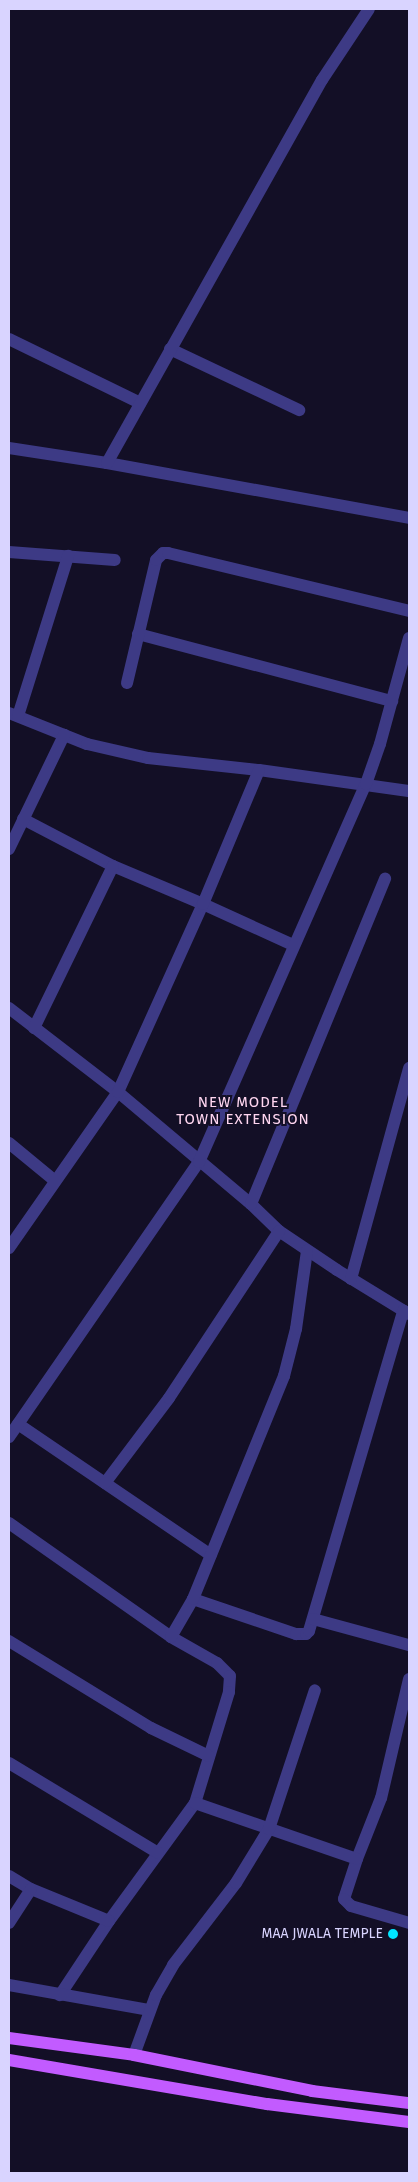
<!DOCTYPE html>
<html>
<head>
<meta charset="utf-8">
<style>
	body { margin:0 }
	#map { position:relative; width:418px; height:2182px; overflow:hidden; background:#130f26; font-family:"Fira Sans",sans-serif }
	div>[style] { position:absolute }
	.minor>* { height:12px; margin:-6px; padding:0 6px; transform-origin:6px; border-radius:6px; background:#3d3a85 }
	.major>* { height:12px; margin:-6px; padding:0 6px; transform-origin:6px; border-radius:6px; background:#c25bff }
	.dots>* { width:14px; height:14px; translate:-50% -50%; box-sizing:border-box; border:2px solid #130f26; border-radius:50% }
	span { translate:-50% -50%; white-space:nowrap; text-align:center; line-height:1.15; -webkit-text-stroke:4px #130f26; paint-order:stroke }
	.poi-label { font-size:14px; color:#d9d4ff }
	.right { translate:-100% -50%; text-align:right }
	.neighbourhood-label { font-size:15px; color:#ffd6f0; letter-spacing:1px }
	.frame { position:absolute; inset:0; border:10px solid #d9d4ff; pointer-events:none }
</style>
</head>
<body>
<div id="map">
	<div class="minor">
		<i style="left:9px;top:339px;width:146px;rotate:26deg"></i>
		<i style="left:170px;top:349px;width:143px;rotate:25.3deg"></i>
		<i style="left:9px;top:448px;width:99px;rotate:8.7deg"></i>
		<i style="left:107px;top:463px;width:307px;rotate:10.3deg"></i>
		<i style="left:107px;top:463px;width:439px;rotate:-60.7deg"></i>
		<i style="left:322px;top:80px;width:85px;rotate:-56.5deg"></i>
		<i style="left:9px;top:552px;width:106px;rotate:4.3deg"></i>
		<i style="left:138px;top:634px;width:263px;rotate:14.8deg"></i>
		<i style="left:127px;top:683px;width:126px;rotate:-76.7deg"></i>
		<i style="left:156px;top:560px;width:10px;rotate:-45deg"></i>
		<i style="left:163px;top:553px;width:5px"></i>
		<i style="left:168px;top:553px;width:248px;rotate:13.5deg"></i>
		<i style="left:9px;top:713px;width:84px;rotate:21.7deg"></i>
		<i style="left:87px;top:744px;width:63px;rotate:12.9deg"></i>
		<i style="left:148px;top:758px;width:112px;rotate:6.2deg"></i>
		<i style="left:259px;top:770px;width:151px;rotate:8deg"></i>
		<i style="left:18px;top:716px;width:168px;rotate:-72.6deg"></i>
		<i style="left:23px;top:819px;width:102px;rotate:27.6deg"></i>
		<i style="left:113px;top:866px;width:98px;rotate:22.9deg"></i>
		<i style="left:203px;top:904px;width:99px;rotate:24.5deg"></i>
		<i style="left:9px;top:849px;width:127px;rotate:-64.2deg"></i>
		<i style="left:9px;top:1008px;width:138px;rotate:37.6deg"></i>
		<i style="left:118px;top:1092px;width:174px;rotate:40.1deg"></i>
		<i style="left:251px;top:1204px;width:39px;rotate:44deg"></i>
		<i style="left:279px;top:1231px;width:70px;rotate:33.9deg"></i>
		<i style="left:337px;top:1270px;width:84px;rotate:31.4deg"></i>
		<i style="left:34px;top:1028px;width:180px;rotate:-64deg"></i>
		<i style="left:9px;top:1143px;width:58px;rotate:39.4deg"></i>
		<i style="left:251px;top:1204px;width:352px;rotate:-67.6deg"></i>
		<i style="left:9px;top:1248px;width:190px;rotate:-55.1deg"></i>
		<i style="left:118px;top:1092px;width:206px;rotate:-65.7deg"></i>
		<i style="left:203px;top:904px;width:145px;rotate:-67.3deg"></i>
		<i style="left:351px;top:1279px;width:219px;rotate:-74.6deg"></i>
		<i style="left:18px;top:1424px;width:233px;rotate:34.2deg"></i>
		<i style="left:9px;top:1437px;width:334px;rotate:-55.4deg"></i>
		<i style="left:199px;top:1162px;width:413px;rotate:-66.2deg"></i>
		<i style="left:366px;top:784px;width:42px;rotate:-70.7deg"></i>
		<i style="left:380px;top:744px;width:110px;rotate:-74.7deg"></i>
		<i style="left:105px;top:1483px;width:106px;rotate:-53deg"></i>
		<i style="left:169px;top:1398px;width:200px;rotate:-56.6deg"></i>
		<i style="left:9px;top:1523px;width:198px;rotate:35.1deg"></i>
		<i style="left:171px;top:1637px;width:53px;rotate:29.5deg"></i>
		<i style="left:217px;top:1663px;width:18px;rotate:45deg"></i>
		<i style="left:230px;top:1676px;width:16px;rotate:94deg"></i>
		<i style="left:229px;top:1692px;width:116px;rotate:107deg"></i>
		<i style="left:195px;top:1803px;width:146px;rotate:126.1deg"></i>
		<i style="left:109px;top:1921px;width:89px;rotate:123.5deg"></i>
		<i style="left:193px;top:1599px;width:109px;rotate:18.8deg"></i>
		<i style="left:296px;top:1634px;width:10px"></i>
		<i style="left:306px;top:1634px;width:4px;rotate:-45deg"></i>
		<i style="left:309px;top:1631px;width:334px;rotate:-73.6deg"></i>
		<i style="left:313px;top:1619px;width:99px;rotate:15.2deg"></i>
		<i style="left:171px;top:1637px;width:44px;rotate:-59.9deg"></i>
		<i style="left:193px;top:1599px;width:241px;rotate:-67.8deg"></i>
		<i style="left:284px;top:1376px;width:49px;rotate:-75.7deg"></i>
		<i style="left:296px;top:1329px;width:79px;rotate:-82deg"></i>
		<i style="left:9px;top:1641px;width:167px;rotate:31.5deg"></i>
		<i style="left:151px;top:1728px;width:64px;rotate:25.8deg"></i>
		<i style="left:409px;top:1679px;width:122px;rotate:103.2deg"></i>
		<i style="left:381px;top:1798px;width:66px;rotate:111.5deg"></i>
		<i style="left:357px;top:1859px;width:42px;rotate:108deg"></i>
		<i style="left:344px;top:1899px;width:10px;rotate:45deg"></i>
		<i style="left:351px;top:1906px;width:60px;rotate:16.3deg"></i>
		<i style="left:9px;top:1763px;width:174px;rotate:31.1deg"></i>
		<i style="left:195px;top:1803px;width:171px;rotate:19.1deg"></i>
		<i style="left:9px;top:1876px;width:26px;rotate:31deg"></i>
		<i style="left:31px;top:1889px;width:84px;rotate:22.3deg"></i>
		<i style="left:9px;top:1923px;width:40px;rotate:-57.1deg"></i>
		<i style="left:9px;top:1985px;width:143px;rotate:10.1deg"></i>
		<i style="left:134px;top:2055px;width:64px;rotate:-69.9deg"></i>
		<i style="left:156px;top:1995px;width:34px;rotate:-60deg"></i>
		<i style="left:173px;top:1965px;width:103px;rotate:-52.5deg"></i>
		<i style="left:236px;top:1883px;width:63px;rotate:-58.6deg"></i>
		<i style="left:269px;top:1829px;width:146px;rotate:-71.7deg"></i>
	</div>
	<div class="major">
		<i style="left:9px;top:2038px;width:126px;rotate:7.7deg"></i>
		<i style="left:134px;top:2055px;width:182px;rotate:11.4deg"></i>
		<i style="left:312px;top:2091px;width:98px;rotate:7.1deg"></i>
		<i style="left:9px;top:2060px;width:262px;rotate:9.7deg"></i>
		<i style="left:267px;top:2104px;width:143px;rotate:7.2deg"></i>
	</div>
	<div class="dots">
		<i style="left:393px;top:1934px;background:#00e5ff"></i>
	</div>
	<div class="poi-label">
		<span class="right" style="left:383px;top:1934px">MAA JWALA TEMPLE</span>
	</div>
	<div class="neighbourhood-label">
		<span style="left:243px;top:1111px">NEW MODEL<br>TOWN EXTENSION</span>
	</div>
	<div class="frame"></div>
</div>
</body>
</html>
